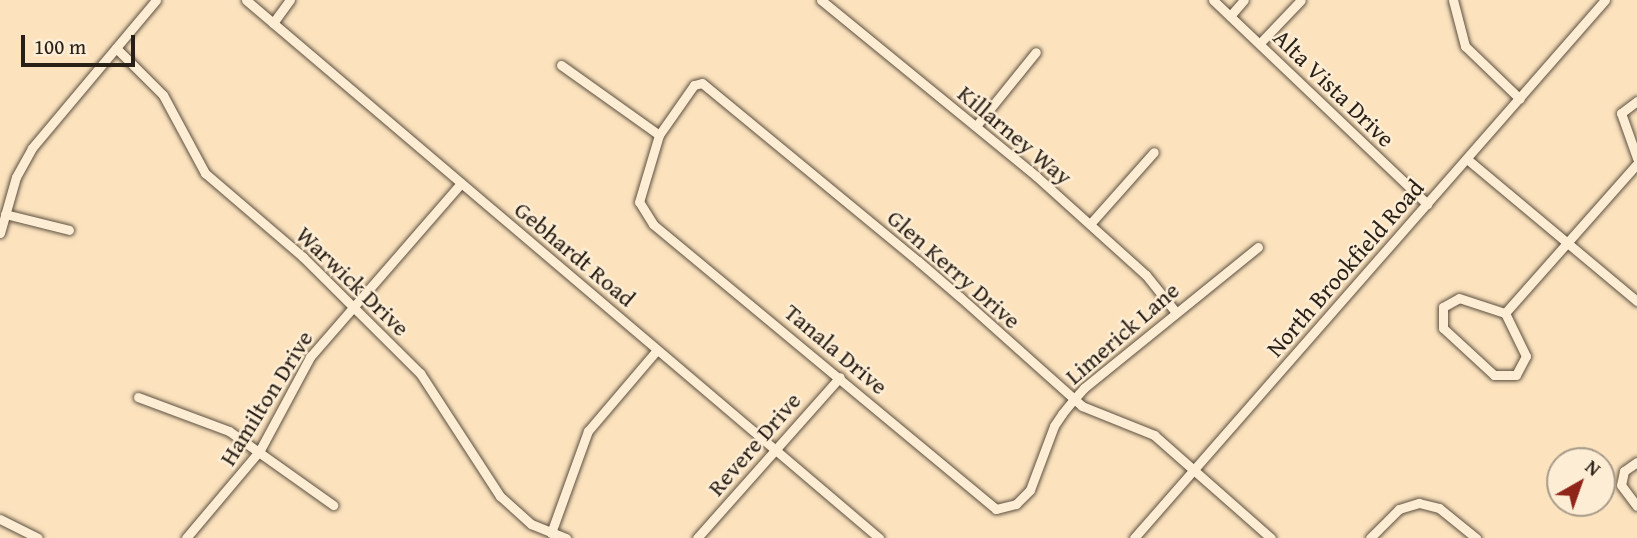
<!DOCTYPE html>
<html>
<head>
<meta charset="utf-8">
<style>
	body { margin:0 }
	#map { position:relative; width:1637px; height:538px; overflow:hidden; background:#fce3be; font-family:"Gentium Book Plus",serif }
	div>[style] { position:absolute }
	.roads { filter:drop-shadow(0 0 2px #5d5040) drop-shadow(0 0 2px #5d5040) }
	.minor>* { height:9px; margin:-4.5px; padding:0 4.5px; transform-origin:4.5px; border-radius:4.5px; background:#fdedd5 }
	span { translate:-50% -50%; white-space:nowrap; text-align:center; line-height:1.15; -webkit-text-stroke:5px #fdedd5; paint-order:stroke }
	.street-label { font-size:24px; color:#281f16 }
	.north { position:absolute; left:1546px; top:447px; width:70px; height:70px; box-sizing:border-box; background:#fdedd5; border:2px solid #a89b89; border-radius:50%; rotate:40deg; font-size:19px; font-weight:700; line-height:28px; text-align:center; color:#281f16 }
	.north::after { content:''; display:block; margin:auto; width:24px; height:32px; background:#8f2418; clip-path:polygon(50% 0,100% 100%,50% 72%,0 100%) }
	.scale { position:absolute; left:21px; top:35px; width:114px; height:32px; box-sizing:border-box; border:4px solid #281f16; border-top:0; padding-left:9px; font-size:21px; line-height:24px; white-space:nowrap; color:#281f16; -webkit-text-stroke:5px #fdedd5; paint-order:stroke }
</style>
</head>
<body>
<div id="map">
	<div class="roads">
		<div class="minor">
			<i style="left:246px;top:0;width:831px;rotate:40.36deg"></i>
			<i style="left:821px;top:0;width:278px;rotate:39.3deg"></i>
			<i style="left:1036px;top:176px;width:148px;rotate:42deg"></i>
			<i style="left:1146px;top:275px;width:45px;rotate:51.3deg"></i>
			<i style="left:1213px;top:0;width:296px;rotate:43.6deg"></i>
			<i style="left:1453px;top:0;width:48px;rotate:75.4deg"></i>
			<i style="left:1465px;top:46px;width:76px;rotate:43.9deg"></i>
			<i style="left:1230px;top:16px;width:21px;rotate:-49deg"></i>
			<i style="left:273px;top:23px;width:29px;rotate:-54deg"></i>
			<i style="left:1260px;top:43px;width:59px;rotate:-46.4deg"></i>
			<i style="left:116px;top:48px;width:66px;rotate:45deg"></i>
			<i style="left:163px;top:95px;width:89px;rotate:61.7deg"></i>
			<i style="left:205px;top:173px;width:129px;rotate:40.6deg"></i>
			<i style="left:303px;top:257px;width:165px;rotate:44.8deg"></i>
			<i style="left:420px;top:373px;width:147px;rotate:57deg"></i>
			<i style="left:500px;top:496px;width:42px;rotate:42.1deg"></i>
			<i style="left:531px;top:524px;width:38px;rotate:22deg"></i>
			<i style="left:561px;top:65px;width:120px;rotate:35.5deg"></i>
			<i style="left:1637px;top:101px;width:20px;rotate:143deg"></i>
			<i style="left:1621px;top:113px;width:48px;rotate:70.4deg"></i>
			<i style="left:976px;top:126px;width:95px;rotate:-51deg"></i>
			<i style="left:1467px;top:159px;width:222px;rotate:39.9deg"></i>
			<i style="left:5px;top:214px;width:66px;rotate:14deg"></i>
			<i style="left:1090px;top:224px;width:96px;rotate:-48.4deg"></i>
			<i style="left:0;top:233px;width:58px;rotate:-74.1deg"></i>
			<i style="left:16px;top:177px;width:33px;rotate:-61deg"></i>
			<i style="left:32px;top:148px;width:193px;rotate:-50deg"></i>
			<i style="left:1258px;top:247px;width:224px;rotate:141deg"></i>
			<i style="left:1084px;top:388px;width:15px;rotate:132deg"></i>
			<i style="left:1074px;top:399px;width:19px;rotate:129deg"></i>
			<i style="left:1062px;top:414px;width:14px;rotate:124deg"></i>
			<i style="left:1054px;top:426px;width:68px;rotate:110.6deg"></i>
			<i style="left:1030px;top:490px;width:20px;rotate:135deg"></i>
			<i style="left:1016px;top:504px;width:21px;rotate:166deg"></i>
			<i style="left:996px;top:509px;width:446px;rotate:-140.3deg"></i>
			<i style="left:653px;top:224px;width:26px;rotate:-122deg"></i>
			<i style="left:639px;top:202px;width:70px;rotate:-73.4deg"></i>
			<i style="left:659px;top:135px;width:61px;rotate:-55deg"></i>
			<i style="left:694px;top:85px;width:8px;rotate:-14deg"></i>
			<i style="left:702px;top:83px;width:280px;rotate:39.5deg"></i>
			<i style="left:918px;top:261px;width:55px;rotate:40.6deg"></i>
			<i style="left:960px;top:297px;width:153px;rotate:41.8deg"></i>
			<i style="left:1074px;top:399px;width:11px;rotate:41deg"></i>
			<i style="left:1082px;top:406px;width:78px;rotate:21.9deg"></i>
			<i style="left:1154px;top:435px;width:156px;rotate:41.4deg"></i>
			<i style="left:1459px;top:298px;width:48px;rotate:18.1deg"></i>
			<i style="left:1505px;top:313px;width:48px;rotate:64deg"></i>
			<i style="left:1526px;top:356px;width:21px;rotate:118deg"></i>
			<i style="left:1516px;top:375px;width:22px;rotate:180deg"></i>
			<i style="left:1494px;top:375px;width:69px;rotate:-137.3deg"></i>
			<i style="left:1443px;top:328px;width:21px;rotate:-90deg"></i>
			<i style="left:1443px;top:307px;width:18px;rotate:-29deg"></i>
			<i style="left:1505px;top:313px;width:199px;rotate:-48.5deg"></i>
			<i style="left:138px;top:397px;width:97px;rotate:20.5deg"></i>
			<i style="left:229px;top:431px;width:128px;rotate:35.4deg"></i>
			<i style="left:1637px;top:462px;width:16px;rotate:145deg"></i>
			<i style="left:1624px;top:471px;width:14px;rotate:102deg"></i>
			<i style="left:1621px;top:485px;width:26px;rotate:53deg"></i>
			<i style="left:0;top:519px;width:42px;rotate:26.6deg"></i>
			<i style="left:551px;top:533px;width:109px;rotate:-70.1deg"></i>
			<i style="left:588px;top:431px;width:106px;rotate:-49.6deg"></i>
			<i style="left:186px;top:538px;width:115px;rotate:-49.9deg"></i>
			<i style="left:260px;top:450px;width:106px;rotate:-61.7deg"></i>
			<i style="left:310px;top:357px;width:230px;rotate:-49deg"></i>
			<i style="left:697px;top:538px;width:215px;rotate:-48.4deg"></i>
			<i style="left:1134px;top:538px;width:715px;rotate:-48.8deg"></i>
			<i style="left:1370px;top:538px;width:41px;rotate:-45deg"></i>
			<i style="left:1399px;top:509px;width:21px;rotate:-17deg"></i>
			<i style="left:1419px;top:503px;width:21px;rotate:14deg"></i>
			<i style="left:1439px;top:508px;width:48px;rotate:39deg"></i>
		</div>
	</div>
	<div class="street-label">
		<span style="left:1334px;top:88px;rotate:44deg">Alta Vista Drive</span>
		<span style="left:1015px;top:135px;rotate:40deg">Killarney Way</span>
		<span style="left:575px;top:254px;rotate:40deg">Gebhardt Road</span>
		<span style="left:1345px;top:268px;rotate:-49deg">North Brookfield Road</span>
		<span style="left:954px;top:269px;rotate:41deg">Glen Kerry Drive</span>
		<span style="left:353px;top:281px;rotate:44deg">Warwick Drive</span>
		<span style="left:1122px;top:333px;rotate:-41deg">Limerick Lane</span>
		<span style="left:836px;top:349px;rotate:40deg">Tanala Drive</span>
		<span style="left:266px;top:398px;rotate:-58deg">Hamilton Drive</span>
		<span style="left:754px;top:444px;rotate:-49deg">Revere Drive</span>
	</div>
	<div class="north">N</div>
	<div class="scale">100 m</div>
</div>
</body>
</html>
